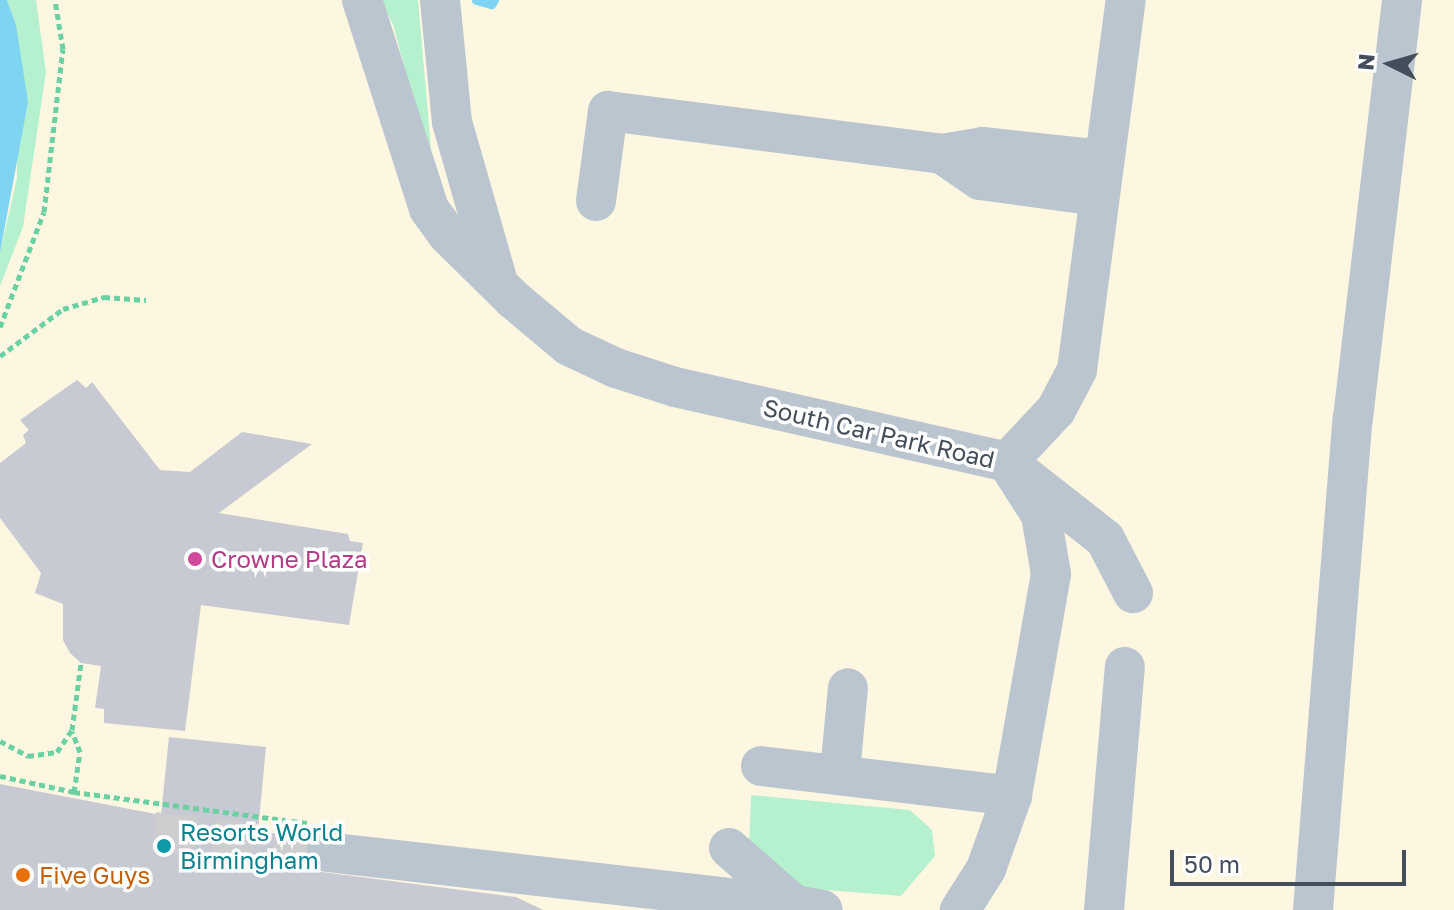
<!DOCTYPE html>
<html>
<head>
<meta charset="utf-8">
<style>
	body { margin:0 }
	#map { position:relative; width:1454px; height:910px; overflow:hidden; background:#efebeb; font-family:"Golos Text",sans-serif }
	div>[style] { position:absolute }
	.commercial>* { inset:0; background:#fdf6e1; transform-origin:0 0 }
	.green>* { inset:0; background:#b5f1ce }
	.water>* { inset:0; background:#7ed4f1 }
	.stream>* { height:9px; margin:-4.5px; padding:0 4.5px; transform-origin:4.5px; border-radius:4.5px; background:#7ed4f1 }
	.building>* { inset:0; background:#c7cad2 }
	.minor-tunnel>* { height:40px; margin-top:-20px; transform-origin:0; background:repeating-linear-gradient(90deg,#cdccce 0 40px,transparent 0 60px) }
	.path>* { height:5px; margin-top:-2.5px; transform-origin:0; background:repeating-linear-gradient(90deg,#6bd1a3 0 6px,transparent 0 10px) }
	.minor>* { height:40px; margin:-20px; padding:0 20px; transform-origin:20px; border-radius:20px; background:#bbc5cf }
	.dots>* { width:22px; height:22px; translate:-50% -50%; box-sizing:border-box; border:4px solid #fff; border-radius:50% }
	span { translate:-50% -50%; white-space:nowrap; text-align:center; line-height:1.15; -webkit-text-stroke:7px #fff; paint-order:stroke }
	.street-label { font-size:24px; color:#434e5a }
	.hotel-label { font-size:24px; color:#b23c85 }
	.left { translate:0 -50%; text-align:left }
	.culture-label { font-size:24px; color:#0d838f }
	.food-label { font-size:24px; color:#c56008 }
	.north { position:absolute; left:1350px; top:24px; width:80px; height:80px; -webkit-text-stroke:6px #fff; paint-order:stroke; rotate:275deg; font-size:22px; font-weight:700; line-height:32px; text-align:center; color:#434e5a }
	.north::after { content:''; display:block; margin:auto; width:28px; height:36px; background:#434e5a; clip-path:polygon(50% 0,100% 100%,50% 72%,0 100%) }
	.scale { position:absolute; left:1170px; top:850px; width:236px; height:36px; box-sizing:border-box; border:4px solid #434e5a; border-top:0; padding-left:10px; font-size:24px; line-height:28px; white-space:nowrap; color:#434e5a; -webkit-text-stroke:6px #fff; paint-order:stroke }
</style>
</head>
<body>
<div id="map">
	<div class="commercial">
		<i style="left:0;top:0;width:1454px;height:910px"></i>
	</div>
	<div class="green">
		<i style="clip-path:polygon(7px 0,36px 0,46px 72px,23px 227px,0 286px,0 253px,17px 178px,16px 25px)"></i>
		<i style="clip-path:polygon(380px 0,418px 0,431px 149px,426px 150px,393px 24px)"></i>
		<i style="clip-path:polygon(751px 795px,910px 810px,932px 830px,935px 856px,901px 896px,801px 888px,749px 849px)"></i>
	</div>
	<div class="water">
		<i style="clip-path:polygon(0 0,7px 0,16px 25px,28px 102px,0 253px)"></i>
	</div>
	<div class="stream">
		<i style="left:476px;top:0;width:16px;rotate:15deg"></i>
		<i style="left:491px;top:4px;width:5px;rotate:-53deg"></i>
	</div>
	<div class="building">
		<i style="clip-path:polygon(77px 380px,86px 388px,92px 382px,160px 470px,190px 472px,242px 432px,312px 444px,219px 513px,348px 534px,350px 541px,363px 543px,349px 625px,201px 605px,185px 731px,104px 723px,104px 709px,95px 708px,101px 666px,81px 663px,70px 653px,63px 640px,63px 604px,35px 593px,41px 573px,0 518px,0 463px,26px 443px,23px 435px,29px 430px,20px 420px)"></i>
		<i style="clip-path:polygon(169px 737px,266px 747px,258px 831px,309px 838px,306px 860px,314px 871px,516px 897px,543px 910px,0 910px,0 784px,161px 815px)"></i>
	</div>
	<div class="minor-tunnel">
		<i style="left:154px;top:832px;width:174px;rotate:6.6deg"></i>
	</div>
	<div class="path">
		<i style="left:0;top:327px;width:123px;rotate:-69.1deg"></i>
		<i style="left:44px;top:212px;width:164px;rotate:-83.4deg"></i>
		<i style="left:63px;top:49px;width:50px;rotate:-99.3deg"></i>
		<i style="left:0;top:356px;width:79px;rotate:-36.7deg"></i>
		<i style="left:63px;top:309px;width:43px;rotate:-16.3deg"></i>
		<i style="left:104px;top:297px;width:42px;rotate:4.1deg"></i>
		<i style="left:0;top:741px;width:32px;rotate:28deg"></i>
		<i style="left:28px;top:756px;width:29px;rotate:-8deg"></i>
		<i style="left:57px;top:752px;width:27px;rotate:-56deg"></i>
		<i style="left:72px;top:730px;width:68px;rotate:-82.3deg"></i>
		<i style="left:0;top:776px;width:76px;rotate:12.2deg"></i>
		<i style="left:74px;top:792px;width:40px;rotate:-81.5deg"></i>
		<i style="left:80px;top:752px;width:22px;rotate:-111deg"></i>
		<i style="left:74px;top:792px;width:235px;rotate:7.6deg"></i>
	</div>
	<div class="minor">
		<i style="left:362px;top:0;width:219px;rotate:72.2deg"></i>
		<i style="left:429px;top:209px;width:31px;rotate:54deg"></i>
		<i style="left:447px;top:234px;width:93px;rotate:44.6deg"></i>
		<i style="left:513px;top:299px;width:73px;rotate:40deg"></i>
		<i style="left:569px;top:346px;width:52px;rotate:25.1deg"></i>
		<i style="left:616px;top:368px;width:62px;rotate:17.9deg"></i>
		<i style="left:675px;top:387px;width:340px;rotate:12.7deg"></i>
		<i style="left:1007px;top:462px;width:63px;rotate:57.3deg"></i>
		<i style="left:1041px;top:515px;width:60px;rotate:80.4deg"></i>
		<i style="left:1051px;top:574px;width:225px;rotate:100deg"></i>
		<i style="left:1012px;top:796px;width:77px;rotate:109.6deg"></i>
		<i style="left:986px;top:869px;width:49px;rotate:122.4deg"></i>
		<i style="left:440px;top:0;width:123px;rotate:84.4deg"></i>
		<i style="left:452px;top:122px;width:166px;rotate:74deg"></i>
		<i style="left:942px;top:154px;width:46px;rotate:34.4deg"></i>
		<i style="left:980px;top:180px;width:120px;rotate:7.7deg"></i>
		<i style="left:596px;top:201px;width:91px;rotate:-82.4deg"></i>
		<i style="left:608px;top:111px;width:337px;rotate:7.3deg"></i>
		<i style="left:942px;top:154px;width:42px;rotate:-9.7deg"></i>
		<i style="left:983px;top:147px;width:120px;rotate:6.2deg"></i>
		<i style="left:1007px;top:462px;width:71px;rotate:-46.7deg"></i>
		<i style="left:1056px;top:410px;width:45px;rotate:-62.3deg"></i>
		<i style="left:1077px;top:370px;width:373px;rotate:-82.5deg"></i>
		<i style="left:1026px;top:477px;width:100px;rotate:38.1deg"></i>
		<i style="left:1105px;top:539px;width:61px;rotate:62.6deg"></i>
		<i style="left:761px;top:766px;width:253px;rotate:6.8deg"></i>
		<i style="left:840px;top:772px;width:84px;rotate:-84.6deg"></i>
		<i style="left:729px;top:848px;width:86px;rotate:41.2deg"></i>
		<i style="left:794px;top:905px;width:29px;rotate:10deg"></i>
		<i style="left:327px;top:852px;width:470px;rotate:6.5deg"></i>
		<i style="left:1104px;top:910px;width:244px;rotate:-85.1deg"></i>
		<i style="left:1313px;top:910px;width:494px;rotate:-85.4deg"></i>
		<i style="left:1353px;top:418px;width:421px;rotate:-83.3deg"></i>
	</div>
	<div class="dots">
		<i style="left:195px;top:559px;background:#d1479c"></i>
		<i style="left:164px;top:846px;background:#0f9aa8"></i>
		<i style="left:23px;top:875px;background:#e8710a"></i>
	</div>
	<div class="street-label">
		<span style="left:879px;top:433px;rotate:13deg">South Car Park Road</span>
	</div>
	<div class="hotel-label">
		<span class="left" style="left:211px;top:559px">Crowne Plaza</span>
	</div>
	<div class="culture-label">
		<span class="left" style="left:180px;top:846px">Resorts World<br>Birmingham</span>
	</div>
	<div class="food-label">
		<span class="left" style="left:39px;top:875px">Five Guys</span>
	</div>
	<div class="north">N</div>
	<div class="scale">50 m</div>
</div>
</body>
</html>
